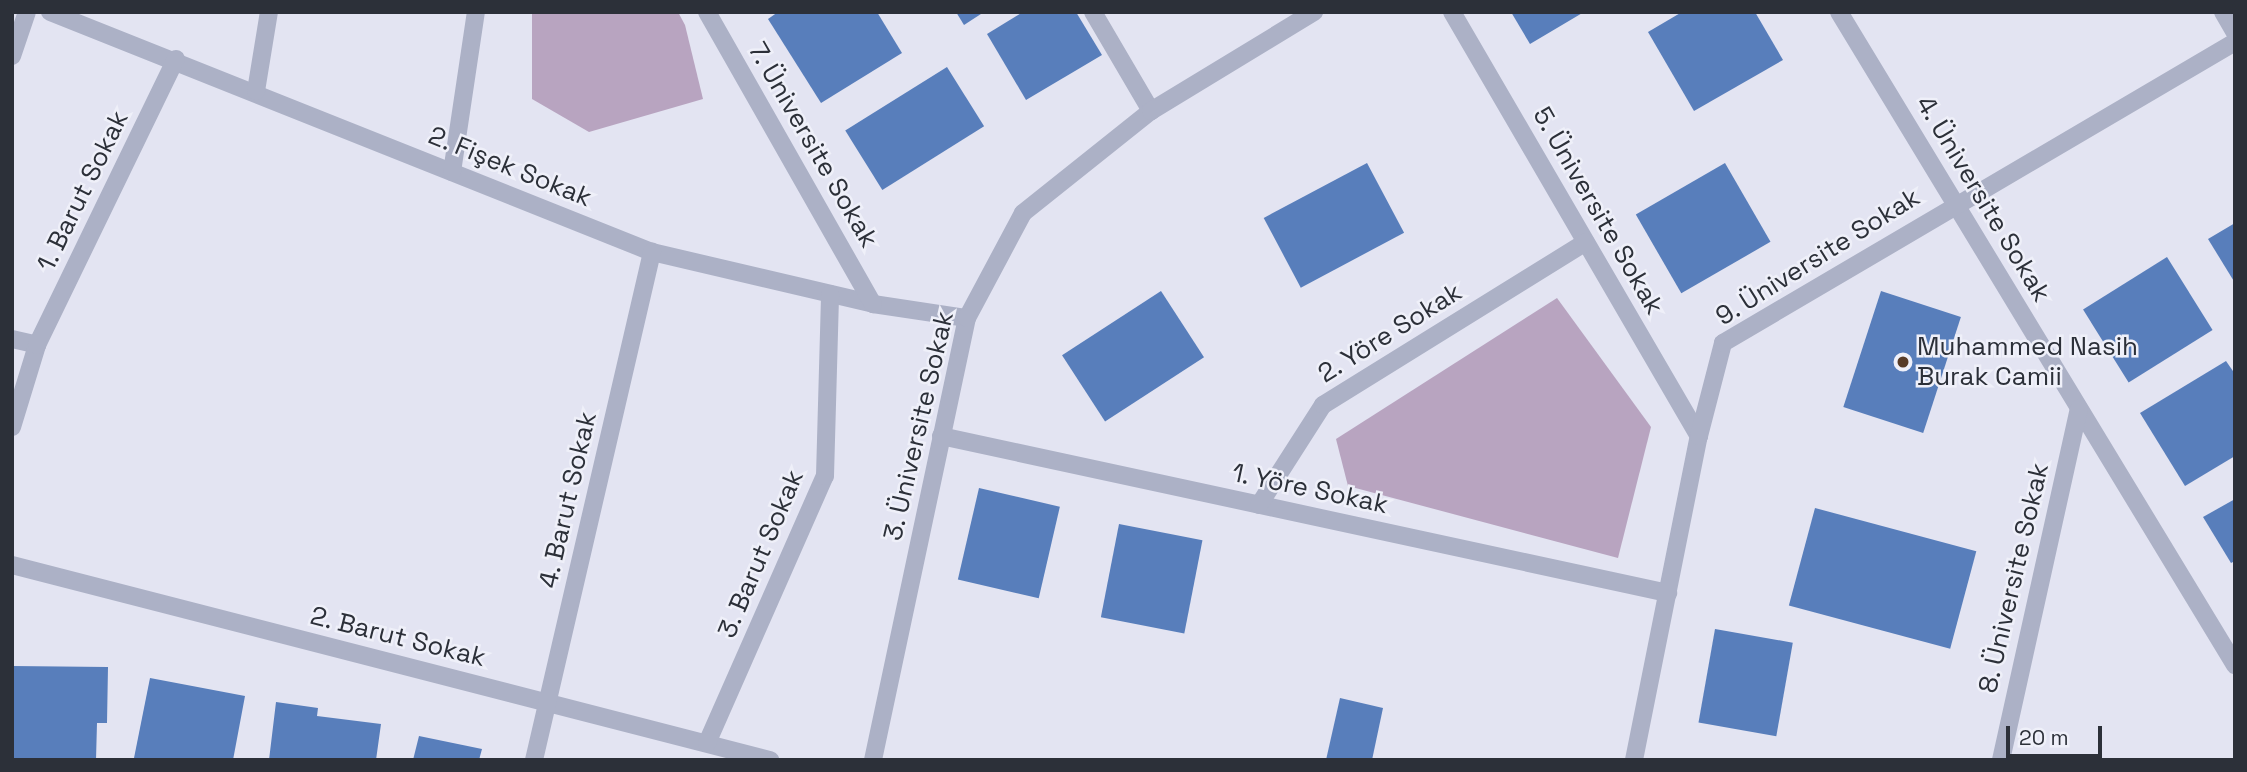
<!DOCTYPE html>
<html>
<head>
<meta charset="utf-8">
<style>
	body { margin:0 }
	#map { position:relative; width:2247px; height:772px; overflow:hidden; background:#e3e4f2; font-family:"Space Grotesk",sans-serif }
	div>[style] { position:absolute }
	.green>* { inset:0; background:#b8a4c0 }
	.building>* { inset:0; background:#587ebb; transform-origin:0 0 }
	.minor>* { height:18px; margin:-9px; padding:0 9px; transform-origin:9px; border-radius:9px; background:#acb1c6 }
	.dots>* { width:19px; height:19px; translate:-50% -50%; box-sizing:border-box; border:4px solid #eff0f9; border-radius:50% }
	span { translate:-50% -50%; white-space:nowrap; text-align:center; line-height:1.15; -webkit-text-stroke:5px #eff0f9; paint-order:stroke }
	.street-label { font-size:26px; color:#2c3039 }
	.poi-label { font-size:26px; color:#2c3039 }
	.left { translate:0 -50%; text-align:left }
	.frame { position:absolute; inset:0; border:14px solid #2c3039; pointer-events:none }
	.scale { position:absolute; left:2006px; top:726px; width:96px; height:32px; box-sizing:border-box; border:4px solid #2c3039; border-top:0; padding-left:9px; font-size:21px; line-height:24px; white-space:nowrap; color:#2c3039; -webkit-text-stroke:5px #eff0f9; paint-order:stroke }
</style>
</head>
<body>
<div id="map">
	<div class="green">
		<i style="clip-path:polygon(532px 12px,678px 12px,685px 25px,703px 99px,589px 132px,532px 99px)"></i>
		<i style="clip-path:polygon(1557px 298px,1651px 427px,1618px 558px,1348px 486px,1336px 439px)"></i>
	</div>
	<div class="building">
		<i style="clip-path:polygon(778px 12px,877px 12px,902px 53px,821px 103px,768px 19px)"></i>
		<i style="clip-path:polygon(956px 12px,984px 12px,964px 25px)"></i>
		<i style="clip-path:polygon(1023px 12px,1076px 12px,1102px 55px,1026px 100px,987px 34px)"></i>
		<i style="clip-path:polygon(1511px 12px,1584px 12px,1530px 44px)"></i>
		<i style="clip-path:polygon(1682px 12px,1755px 12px,1783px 60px,1694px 111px,1648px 32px)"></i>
		<i style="left:947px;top:67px;width:70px;height:120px;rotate:58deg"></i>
		<i style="left:1367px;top:163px;width:79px;height:117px;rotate:62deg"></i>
		<i style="left:1725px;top:163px;width:91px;height:103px;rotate:60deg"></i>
		<i style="clip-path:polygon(2235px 223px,2235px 283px,2208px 239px)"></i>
		<i style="left:2167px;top:257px;width:86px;height:99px;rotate:58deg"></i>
		<i style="left:1161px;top:291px;width:79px;height:118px;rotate:57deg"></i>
		<i style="left:1881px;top:291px;width:84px;height:122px;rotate:18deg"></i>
		<i style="clip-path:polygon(2226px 361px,2235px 374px,2235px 456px,2185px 486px,2140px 413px)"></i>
		<i style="left:979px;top:488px;width:83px;height:94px;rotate:13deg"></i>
		<i style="clip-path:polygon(2235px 499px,2235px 561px,2231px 563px,2203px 517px)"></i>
		<i style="left:1815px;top:508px;width:167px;height:101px;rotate:15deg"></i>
		<i style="left:1119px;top:524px;width:85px;height:95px;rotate:11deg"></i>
		<i style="left:1715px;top:629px;width:79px;height:95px;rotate:10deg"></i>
		<i style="clip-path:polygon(12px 666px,108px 667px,107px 723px,97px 723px,96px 760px,12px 759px)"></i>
		<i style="clip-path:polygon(150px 678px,245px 696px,233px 760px,134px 758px)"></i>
		<i style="clip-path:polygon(1340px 698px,1383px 708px,1372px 760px,1326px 760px)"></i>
		<i style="clip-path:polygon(276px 702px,318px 708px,317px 716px,381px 724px,376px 760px,269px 760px)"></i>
		<i style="clip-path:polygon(419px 736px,482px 749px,479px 760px,413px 760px)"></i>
	</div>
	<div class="minor">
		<i style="left:50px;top:12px;width:648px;rotate:21.74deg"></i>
		<i style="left:652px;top:252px;width:227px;rotate:13.2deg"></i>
		<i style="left:873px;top:304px;width:95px;rotate:8.5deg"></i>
		<i style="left:707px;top:12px;width:336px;rotate:60.4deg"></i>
		<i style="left:1093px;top:12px;width:115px;rotate:59.6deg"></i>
		<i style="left:1452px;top:12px;width:491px;rotate:59.8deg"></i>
		<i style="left:1839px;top:12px;width:764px;rotate:58.77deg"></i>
		<i style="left:2223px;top:12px;width:24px;rotate:60deg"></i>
		<i style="left:12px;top:56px;width:46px;rotate:-71.2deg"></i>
		<i style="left:256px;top:91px;width:80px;rotate:-80.7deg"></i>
		<i style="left:452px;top:172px;width:162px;rotate:-81.5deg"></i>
		<i style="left:12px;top:339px;width:26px;rotate:13deg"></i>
		<i style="left:12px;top:427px;width:86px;rotate:-73deg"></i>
		<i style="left:37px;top:345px;width:318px;rotate:-64.1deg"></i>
		<i style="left:941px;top:436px;width:744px;rotate:12.19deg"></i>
		<i style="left:1259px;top:505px;width:119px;rotate:-57.4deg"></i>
		<i style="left:1323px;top:405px;width:309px;rotate:-31.8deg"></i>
		<i style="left:12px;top:565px;width:783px;rotate:14.43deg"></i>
		<i style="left:707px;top:743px;width:292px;rotate:-66.2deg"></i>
		<i style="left:825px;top:476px;width:182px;rotate:-88.4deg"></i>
		<i style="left:534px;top:760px;width:522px;rotate:-76.92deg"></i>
		<i style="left:873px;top:760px;width:452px;rotate:-78deg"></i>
		<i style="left:967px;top:318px;width:119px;rotate:-61.9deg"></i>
		<i style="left:1023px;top:213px;width:164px;rotate:-38.6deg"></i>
		<i style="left:1151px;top:111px;width:191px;rotate:-31.3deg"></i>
		<i style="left:1634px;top:760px;width:330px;rotate:-78.7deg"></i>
		<i style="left:1699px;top:436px;width:96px;rotate:-75.5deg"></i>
		<i style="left:1723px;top:343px;width:594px;rotate:-30.45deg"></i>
		<i style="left:2001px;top:760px;width:360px;rotate:-77.5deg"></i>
	</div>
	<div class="dots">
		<i style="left:1903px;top:362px;background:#573b26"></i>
	</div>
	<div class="street-label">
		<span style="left:813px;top:145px;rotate:60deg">7. Üniversite Sokak</span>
		<span style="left:510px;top:167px;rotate:22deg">2. Fişek Sokak</span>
		<span style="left:83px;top:191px;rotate:-64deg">1. Barut Sokak</span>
		<span style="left:1983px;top:199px;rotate:59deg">4. Üniversite Sokak</span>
		<span style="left:1598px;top:211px;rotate:60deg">5. Üniversite Sokak</span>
		<span style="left:1818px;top:257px;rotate:-32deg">9. Üniversite Sokak</span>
		<span style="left:1390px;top:333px;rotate:-32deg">2. Yöre Sokak</span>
		<span style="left:919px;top:426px;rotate:-77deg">3. Üniversite Sokak</span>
		<span style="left:1310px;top:489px;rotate:12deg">1. Yöre Sokak</span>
		<span style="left:568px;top:500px;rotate:-77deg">4. Barut Sokak</span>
		<span style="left:761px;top:554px;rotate:-67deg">3. Barut Sokak</span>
		<span style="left:2014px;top:578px;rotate:-77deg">8. Üniversite Sokak</span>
		<span style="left:398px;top:637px;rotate:14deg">2. Barut Sokak</span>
	</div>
	<div class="poi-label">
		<span class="left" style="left:1917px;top:362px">Muhammed Nasih<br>Burak Camii</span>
	</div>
	<div class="frame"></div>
	<div class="scale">20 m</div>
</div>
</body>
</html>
